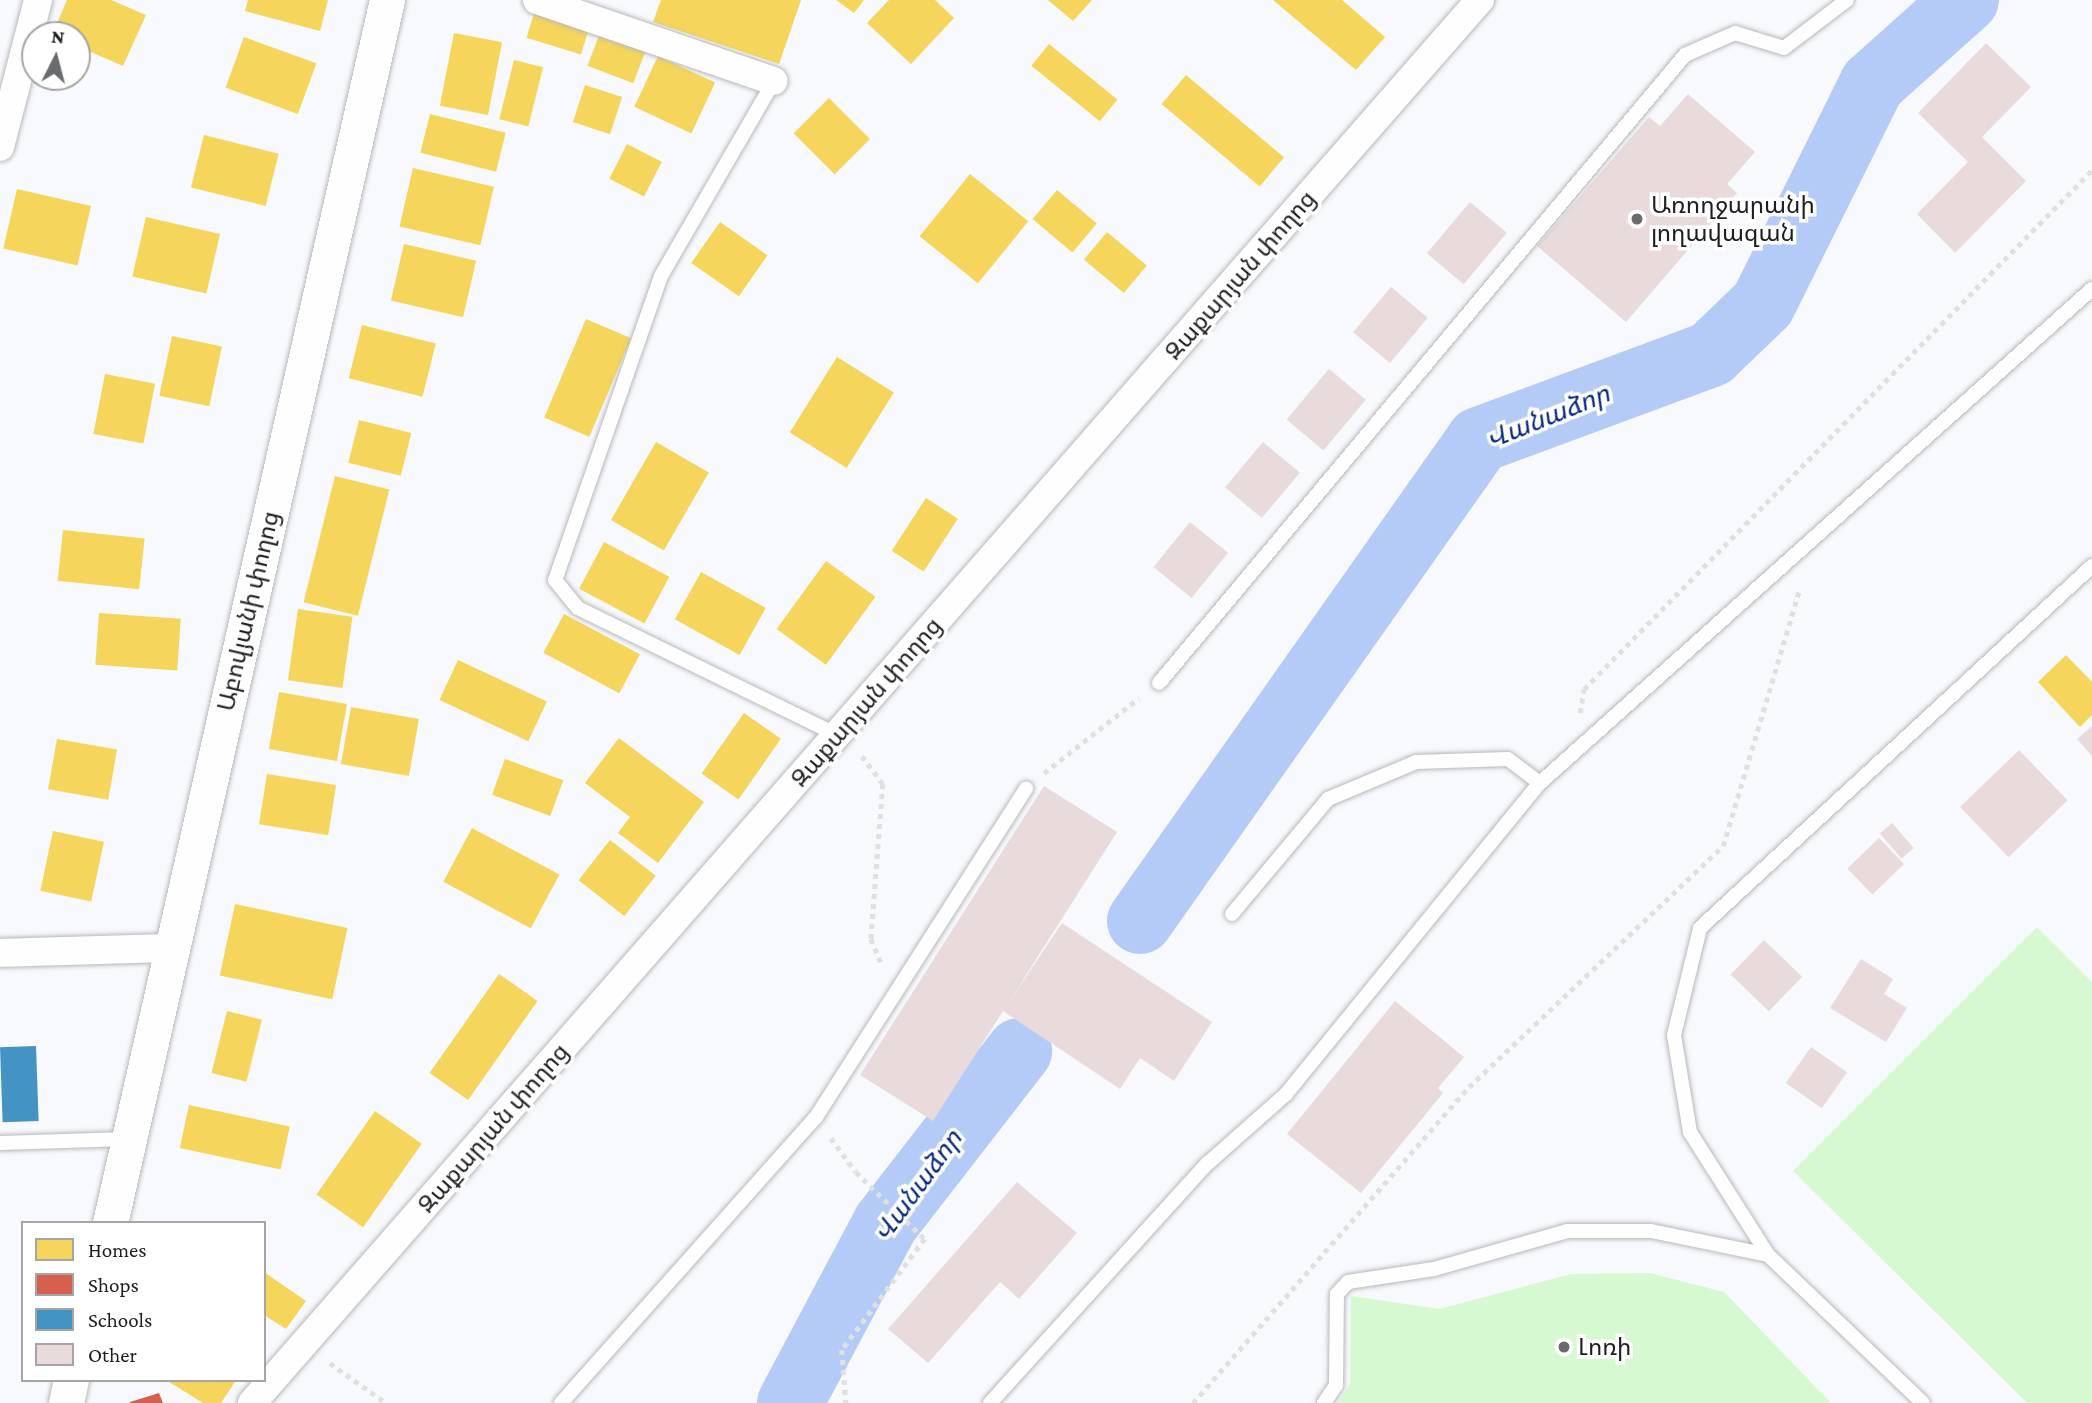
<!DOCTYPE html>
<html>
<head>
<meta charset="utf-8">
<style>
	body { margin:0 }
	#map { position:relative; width:2092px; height:1403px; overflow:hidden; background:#f7f9fc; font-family:"Crimson Pro","Noto Sans Armenian",serif }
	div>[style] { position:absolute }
	.green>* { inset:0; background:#d7f9d2 }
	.homes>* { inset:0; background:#f6d55c; transform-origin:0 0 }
	.shops>* { inset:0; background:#d6604d }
	.schools>* { inset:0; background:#4393c3; transform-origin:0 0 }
	.river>* { height:66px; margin:-33px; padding:0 33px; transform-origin:33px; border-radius:33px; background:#b4cbf8 }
	.building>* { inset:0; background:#e9dbdc; transform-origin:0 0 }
	.path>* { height:4.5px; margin-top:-2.25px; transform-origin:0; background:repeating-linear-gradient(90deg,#dfe0e0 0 5px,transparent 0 10px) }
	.roads { filter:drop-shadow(0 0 2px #b7b9bb) drop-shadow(0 0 2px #b7b9bb) }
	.service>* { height:14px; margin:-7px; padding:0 7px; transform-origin:7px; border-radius:7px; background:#fefeff }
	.minor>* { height:28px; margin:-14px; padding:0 14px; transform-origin:14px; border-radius:14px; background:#fefeff }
	.tertiary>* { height:35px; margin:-17.5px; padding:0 17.5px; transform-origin:17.5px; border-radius:17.5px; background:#fefeff }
	.dots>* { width:19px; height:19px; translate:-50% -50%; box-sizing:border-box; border:4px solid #fff; border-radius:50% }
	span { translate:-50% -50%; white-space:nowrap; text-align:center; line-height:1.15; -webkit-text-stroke:7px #fff; paint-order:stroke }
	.poi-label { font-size:24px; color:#1d1e1f }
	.left { translate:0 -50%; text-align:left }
	.street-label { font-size:24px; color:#1d1e1f }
	.water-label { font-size:26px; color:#07267e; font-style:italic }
	.legend { position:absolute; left:21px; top:1221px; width:245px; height:161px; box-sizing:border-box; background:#fff; border:2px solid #a5a5a5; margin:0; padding:9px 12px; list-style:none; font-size:21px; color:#1d1e1f }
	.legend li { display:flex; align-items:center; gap:14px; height:35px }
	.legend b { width:35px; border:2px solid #a5a5a5 }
	.north { position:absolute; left:21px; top:21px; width:70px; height:70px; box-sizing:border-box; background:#fff; border:2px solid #a5a5a5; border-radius:50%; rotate:6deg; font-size:19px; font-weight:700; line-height:28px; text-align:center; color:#1d1e1f }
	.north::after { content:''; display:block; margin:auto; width:24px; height:32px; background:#696b6c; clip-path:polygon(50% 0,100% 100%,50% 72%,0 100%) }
</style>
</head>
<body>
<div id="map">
	<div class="green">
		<i style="clip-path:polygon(2037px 927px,2092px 982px,2092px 1403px,2027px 1403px,1793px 1171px)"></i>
		<i style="clip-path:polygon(1650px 1273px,1724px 1292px,1831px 1403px,1338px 1403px,1350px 1384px,1351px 1296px,1439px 1309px,1571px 1274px)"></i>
	</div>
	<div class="homes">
		<i style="clip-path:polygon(67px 0,111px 0,146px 15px,123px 66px,77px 46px,77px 35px,52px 35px)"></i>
		<i style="clip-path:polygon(248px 0,328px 0,320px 31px,245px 11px)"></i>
		<i style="clip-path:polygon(661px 0,801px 0,779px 64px,653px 22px)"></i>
		<i style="clip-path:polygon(836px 0,864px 0,854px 13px)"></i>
		<i style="clip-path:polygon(889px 0,935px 0,954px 18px,911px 64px,867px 23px)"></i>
		<i style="clip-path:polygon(1048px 0,1092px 0,1073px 21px)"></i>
		<i style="clip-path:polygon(1273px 0,1342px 0,1385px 37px,1356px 70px)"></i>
		<i style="left:535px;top:10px;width:57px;height:29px;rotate:17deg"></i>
		<i style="left:454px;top:33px;width:49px;height:74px;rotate:11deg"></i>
		<i style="left:600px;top:33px;width:49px;height:35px;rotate:21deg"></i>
		<i style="left:244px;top:37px;width:77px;height:54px;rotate:20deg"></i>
		<i style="left:1049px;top:44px;width:88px;height:28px;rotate:39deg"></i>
		<i style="left:658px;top:56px;width:63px;height:56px;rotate:25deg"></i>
		<i style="left:514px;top:60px;width:30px;height:61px;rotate:14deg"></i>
		<i style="left:1186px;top:75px;width:128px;height:38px;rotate:40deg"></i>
		<i style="left:585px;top:85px;width:39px;height:39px;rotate:18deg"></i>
		<i style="left:829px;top:98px;width:58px;height:50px;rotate:45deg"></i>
		<i style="left:430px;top:114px;width:78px;height:40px;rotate:14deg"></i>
		<i style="left:204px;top:135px;width:77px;height:54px;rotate:14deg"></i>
		<i style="left:627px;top:144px;width:39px;height:39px;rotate:27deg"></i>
		<i style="left:413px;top:168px;width:83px;height:60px;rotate:13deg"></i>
		<i style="left:970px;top:174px;width:75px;height:80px;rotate:39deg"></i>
		<i style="left:17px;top:189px;width:76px;height:61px;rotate:13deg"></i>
		<i style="left:1057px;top:190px;width:52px;height:38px;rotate:40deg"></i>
		<i style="left:146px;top:217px;width:76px;height:61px;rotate:13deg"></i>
		<i style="left:720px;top:222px;width:58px;height:50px;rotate:35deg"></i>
		<i style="left:1107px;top:232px;width:52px;height:36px;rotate:40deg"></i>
		<i style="left:404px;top:244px;width:74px;height:58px;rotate:13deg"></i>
		<i style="left:586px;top:319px;width:49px;height:107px;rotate:23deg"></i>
		<i style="left:362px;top:325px;width:76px;height:55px;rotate:14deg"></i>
		<i style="left:172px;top:336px;width:51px;height:61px;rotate:12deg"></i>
		<i style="left:837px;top:357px;width:67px;height:89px;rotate:32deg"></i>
		<i style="left:105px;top:374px;width:51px;height:61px;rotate:11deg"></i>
		<i style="left:359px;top:420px;width:54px;height:44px;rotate:14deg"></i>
		<i style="left:656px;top:442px;width:61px;height:90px;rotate:30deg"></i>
		<i style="left:335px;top:476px;width:56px;height:130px;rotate:14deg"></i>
		<i style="left:926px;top:498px;width:38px;height:63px;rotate:33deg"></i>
		<i style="left:63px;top:530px;width:82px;height:51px;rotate:6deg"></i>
		<i style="left:604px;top:542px;width:74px;height:53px;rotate:28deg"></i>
		<i style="left:826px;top:561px;width:61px;height:84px;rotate:36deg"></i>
		<i style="left:701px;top:572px;width:74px;height:54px;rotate:29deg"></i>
		<i style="left:298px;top:609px;width:55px;height:72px;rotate:8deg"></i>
		<i style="left:99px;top:613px;width:82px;height:52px;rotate:4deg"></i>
		<i style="left:564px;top:614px;width:86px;height:44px;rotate:28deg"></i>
		<i style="clip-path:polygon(2066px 655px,2092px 682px,2092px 715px,2080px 727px,2038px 682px)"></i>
		<i style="left:458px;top:660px;width:98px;height:44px;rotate:25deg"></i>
		<i style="left:279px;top:692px;width:69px;height:58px;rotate:10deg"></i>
		<i style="left:351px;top:707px;width:69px;height:58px;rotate:10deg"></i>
		<i style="left:744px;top:713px;width:45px;height:74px;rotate:35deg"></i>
		<i style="clip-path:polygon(619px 738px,704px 802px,658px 863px,618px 833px,630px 817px,585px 783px)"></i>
		<i style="left:57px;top:739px;width:61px;height:51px;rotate:10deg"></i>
		<i style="left:505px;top:759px;width:62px;height:38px;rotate:20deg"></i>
		<i style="left:267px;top:774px;width:70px;height:51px;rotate:9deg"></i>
		<i style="left:472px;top:828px;width:99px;height:61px;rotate:28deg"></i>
		<i style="left:53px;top:831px;width:52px;height:61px;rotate:12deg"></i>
		<i style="left:610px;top:840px;width:58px;height:51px;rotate:38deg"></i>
		<i style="left:235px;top:904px;width:115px;height:73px;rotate:12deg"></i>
		<i style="left:499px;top:974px;width:47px;height:121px;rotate:35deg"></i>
		<i style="left:227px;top:1011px;width:36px;height:64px;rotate:14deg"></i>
		<i style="left:189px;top:1105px;width:103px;height:44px;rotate:12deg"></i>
		<i style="left:375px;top:1111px;width:57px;height:102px;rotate:35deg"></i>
		<i style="clip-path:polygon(264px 1272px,306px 1301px,286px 1329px,264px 1315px)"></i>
		<i style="clip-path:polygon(166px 1380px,233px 1380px,235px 1382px,221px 1403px,203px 1403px)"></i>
	</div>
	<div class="shops">
		<i style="clip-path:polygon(159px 1393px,163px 1403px,130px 1403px,130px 1402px)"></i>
	</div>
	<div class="schools">
		<i style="left:36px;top:1046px;width:75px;height:36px;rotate:88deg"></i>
	</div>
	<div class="river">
		<i style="left:1140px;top:921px;width:588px;rotate:-54.82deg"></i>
		<i style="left:1479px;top:440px;width:247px;rotate:-20.3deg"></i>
		<i style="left:1711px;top:354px;width:72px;rotate:-43.9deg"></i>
		<i style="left:1763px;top:304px;width:246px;rotate:-63.6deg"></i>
		<i style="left:1872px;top:84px;width:126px;rotate:-41.8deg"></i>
		<i style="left:790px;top:1403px;width:203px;rotate:-62deg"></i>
		<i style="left:885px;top:1224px;width:219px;rotate:-52.2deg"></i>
	</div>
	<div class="building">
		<i style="clip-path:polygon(1986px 43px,2031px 87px,1982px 137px,2026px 181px,1955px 253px,1917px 214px,1968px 162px,1918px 113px)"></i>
		<i style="clip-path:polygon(1688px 94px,1755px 152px,1727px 184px,1737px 193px,1626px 322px,1537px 246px,1649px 117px,1660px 126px)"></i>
		<i style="left:1470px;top:202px;width:48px;height:67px;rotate:40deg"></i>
		<i style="left:1391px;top:287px;width:48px;height:59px;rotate:40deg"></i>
		<i style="left:1329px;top:369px;width:48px;height:66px;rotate:40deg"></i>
		<i style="left:1263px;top:442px;width:48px;height:59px;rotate:40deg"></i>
		<i style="left:1190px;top:522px;width:49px;height:58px;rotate:39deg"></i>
		<i style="clip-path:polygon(2092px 726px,2092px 756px,2077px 739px)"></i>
		<i style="left:2019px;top:750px;width:70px;height:82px;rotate:46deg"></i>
		<i style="clip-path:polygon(1044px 786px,1117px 832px,1009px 1002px,1062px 923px,1212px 1022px,1174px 1081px,1140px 1058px,1120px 1089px,1003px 1011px,933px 1121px,860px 1075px)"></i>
		<i style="left:1892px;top:823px;width:33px;height:16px;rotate:49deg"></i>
		<i style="left:1879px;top:838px;width:36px;height:44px;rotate:46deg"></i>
		<i style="left:1764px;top:940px;width:53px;height:48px;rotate:44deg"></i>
		<i style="clip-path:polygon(1861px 959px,1893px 979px,1884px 994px,1907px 1008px,1886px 1042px,1830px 1008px)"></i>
		<i style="clip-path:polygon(1395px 1001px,1464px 1057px,1438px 1088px,1443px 1093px,1361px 1193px,1287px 1134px)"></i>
		<i style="left:1811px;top:1047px;width:44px;height:44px;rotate:35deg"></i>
		<i style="clip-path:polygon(1017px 1182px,1077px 1233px,1019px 1299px,1000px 1282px,928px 1363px,888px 1329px)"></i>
	</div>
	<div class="path">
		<i style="left:1580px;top:713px;width:24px;rotate:-81deg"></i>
		<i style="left:1584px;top:689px;width:726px;rotate:-45.61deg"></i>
		<i style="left:862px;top:756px;width:35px;rotate:53deg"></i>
		<i style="left:883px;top:784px;width:155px;rotate:94.4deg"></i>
		<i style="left:871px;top:939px;width:28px;rotate:67deg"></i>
		<i style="left:1044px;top:773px;width:121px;rotate:-38.3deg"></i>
		<i style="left:831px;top:1138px;width:42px;rotate:53.7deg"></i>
		<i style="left:856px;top:1172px;width:96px;rotate:44.2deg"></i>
		<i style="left:925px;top:1239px;width:139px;rotate:126.8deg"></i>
		<i style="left:842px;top:1350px;width:53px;rotate:85.7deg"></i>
		<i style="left:330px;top:1363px;width:69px;rotate:35.5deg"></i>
		<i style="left:1193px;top:1403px;width:420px;rotate:-48.9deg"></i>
		<i style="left:1469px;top:1087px;width:350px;rotate:-43.5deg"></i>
		<i style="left:1723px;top:846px;width:270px;rotate:-73.4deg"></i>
	</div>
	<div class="roads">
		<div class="service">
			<i style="left:774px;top:81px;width:225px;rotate:120.1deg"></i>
			<i style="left:661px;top:276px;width:322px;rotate:109.2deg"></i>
			<i style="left:555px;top:580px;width:36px;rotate:51deg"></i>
			<i style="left:578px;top:608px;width:288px;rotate:26.1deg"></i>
			<i style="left:1159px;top:683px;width:819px;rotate:-50.05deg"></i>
			<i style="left:1685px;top:55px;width:55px;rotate:-23.7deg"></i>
			<i style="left:1735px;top:33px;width:51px;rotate:17deg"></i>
			<i style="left:1784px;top:48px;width:79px;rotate:-37.3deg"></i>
			<i style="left:1232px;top:914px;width:150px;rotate:-50.1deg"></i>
			<i style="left:1328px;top:799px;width:95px;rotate:-22.8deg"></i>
			<i style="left:1416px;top:762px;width:92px;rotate:-1.9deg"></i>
			<i style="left:1508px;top:759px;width:40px;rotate:37deg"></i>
			<i style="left:0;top:1143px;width:128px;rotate:-1.8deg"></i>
			<i style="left:1768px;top:1255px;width:146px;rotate:-122.4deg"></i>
			<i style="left:1690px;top:1132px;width:98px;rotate:-99.4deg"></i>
			<i style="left:1674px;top:1035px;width:110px;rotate:-76.3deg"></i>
			<i style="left:1700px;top:928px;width:534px;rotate:-42.72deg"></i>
			<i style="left:561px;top:1403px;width:383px;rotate:-48.3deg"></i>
			<i style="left:816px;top:1117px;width:390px;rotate:-57.4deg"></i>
			<i style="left:990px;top:1403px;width:324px;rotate:-47.8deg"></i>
			<i style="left:1208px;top:1163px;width:104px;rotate:-41.5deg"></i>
			<i style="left:1286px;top:1094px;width:402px;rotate:-50.8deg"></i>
			<i style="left:1540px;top:783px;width:741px;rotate:-41.83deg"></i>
			<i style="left:1324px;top:1403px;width:22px;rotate:-56deg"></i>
			<i style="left:1336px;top:1385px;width:91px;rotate:-89.4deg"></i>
			<i style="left:1337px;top:1294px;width:16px;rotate:-47deg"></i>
			<i style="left:1348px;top:1282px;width:87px;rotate:-8.6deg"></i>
			<i style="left:1434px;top:1269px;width:138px;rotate:-15.9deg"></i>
			<i style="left:1567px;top:1231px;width:84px"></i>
			<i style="left:1651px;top:1231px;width:119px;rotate:11.6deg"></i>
			<i style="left:1768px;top:1255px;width:214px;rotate:43.7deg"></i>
		</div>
		<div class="minor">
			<i style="left:537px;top:0;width:250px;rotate:18.9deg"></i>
			<i style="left:0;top:147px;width:152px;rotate:-75.5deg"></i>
			<i style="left:0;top:953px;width:171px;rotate:-1.7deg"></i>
			<i style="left:252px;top:1403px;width:1865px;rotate:-48.81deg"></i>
		</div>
		<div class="tertiary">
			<i style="left:110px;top:1223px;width:1254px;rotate:-77.24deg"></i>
			<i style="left:66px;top:1403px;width:24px;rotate:-78deg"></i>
		</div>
	</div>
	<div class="dots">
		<i style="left:1637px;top:219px;background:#696b6c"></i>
		<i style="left:1564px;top:1347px;background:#696b6c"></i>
	</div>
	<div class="poi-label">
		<span class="left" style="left:1651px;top:219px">Առողջարանի<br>լողավազան</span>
		<span class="left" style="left:1578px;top:1347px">Լոռի</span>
	</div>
	<div class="street-label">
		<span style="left:1240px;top:275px;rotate:-49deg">Զաքարյան փողոց</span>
		<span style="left:248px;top:611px;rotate:-77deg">Աբովյանի փողոց</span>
		<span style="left:866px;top:702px;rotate:-49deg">Զաքարյան փողոց</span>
		<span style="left:493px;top:1128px;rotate:-49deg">Զաքարյան փողոց</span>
	</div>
	<div class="water-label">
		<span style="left:1548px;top:417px;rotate:-22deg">Վանաձոր</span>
		<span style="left:918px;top:1186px;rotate:-54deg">Վանաձոր</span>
	</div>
	<ul class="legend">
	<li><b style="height:19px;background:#f6d55c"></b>Homes</li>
	<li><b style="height:19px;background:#d6604d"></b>Shops</li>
	<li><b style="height:19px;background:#4393c3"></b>Schools</li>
	<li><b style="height:19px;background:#e9dbdc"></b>Other</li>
	</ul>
	<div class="north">N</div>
</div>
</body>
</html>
